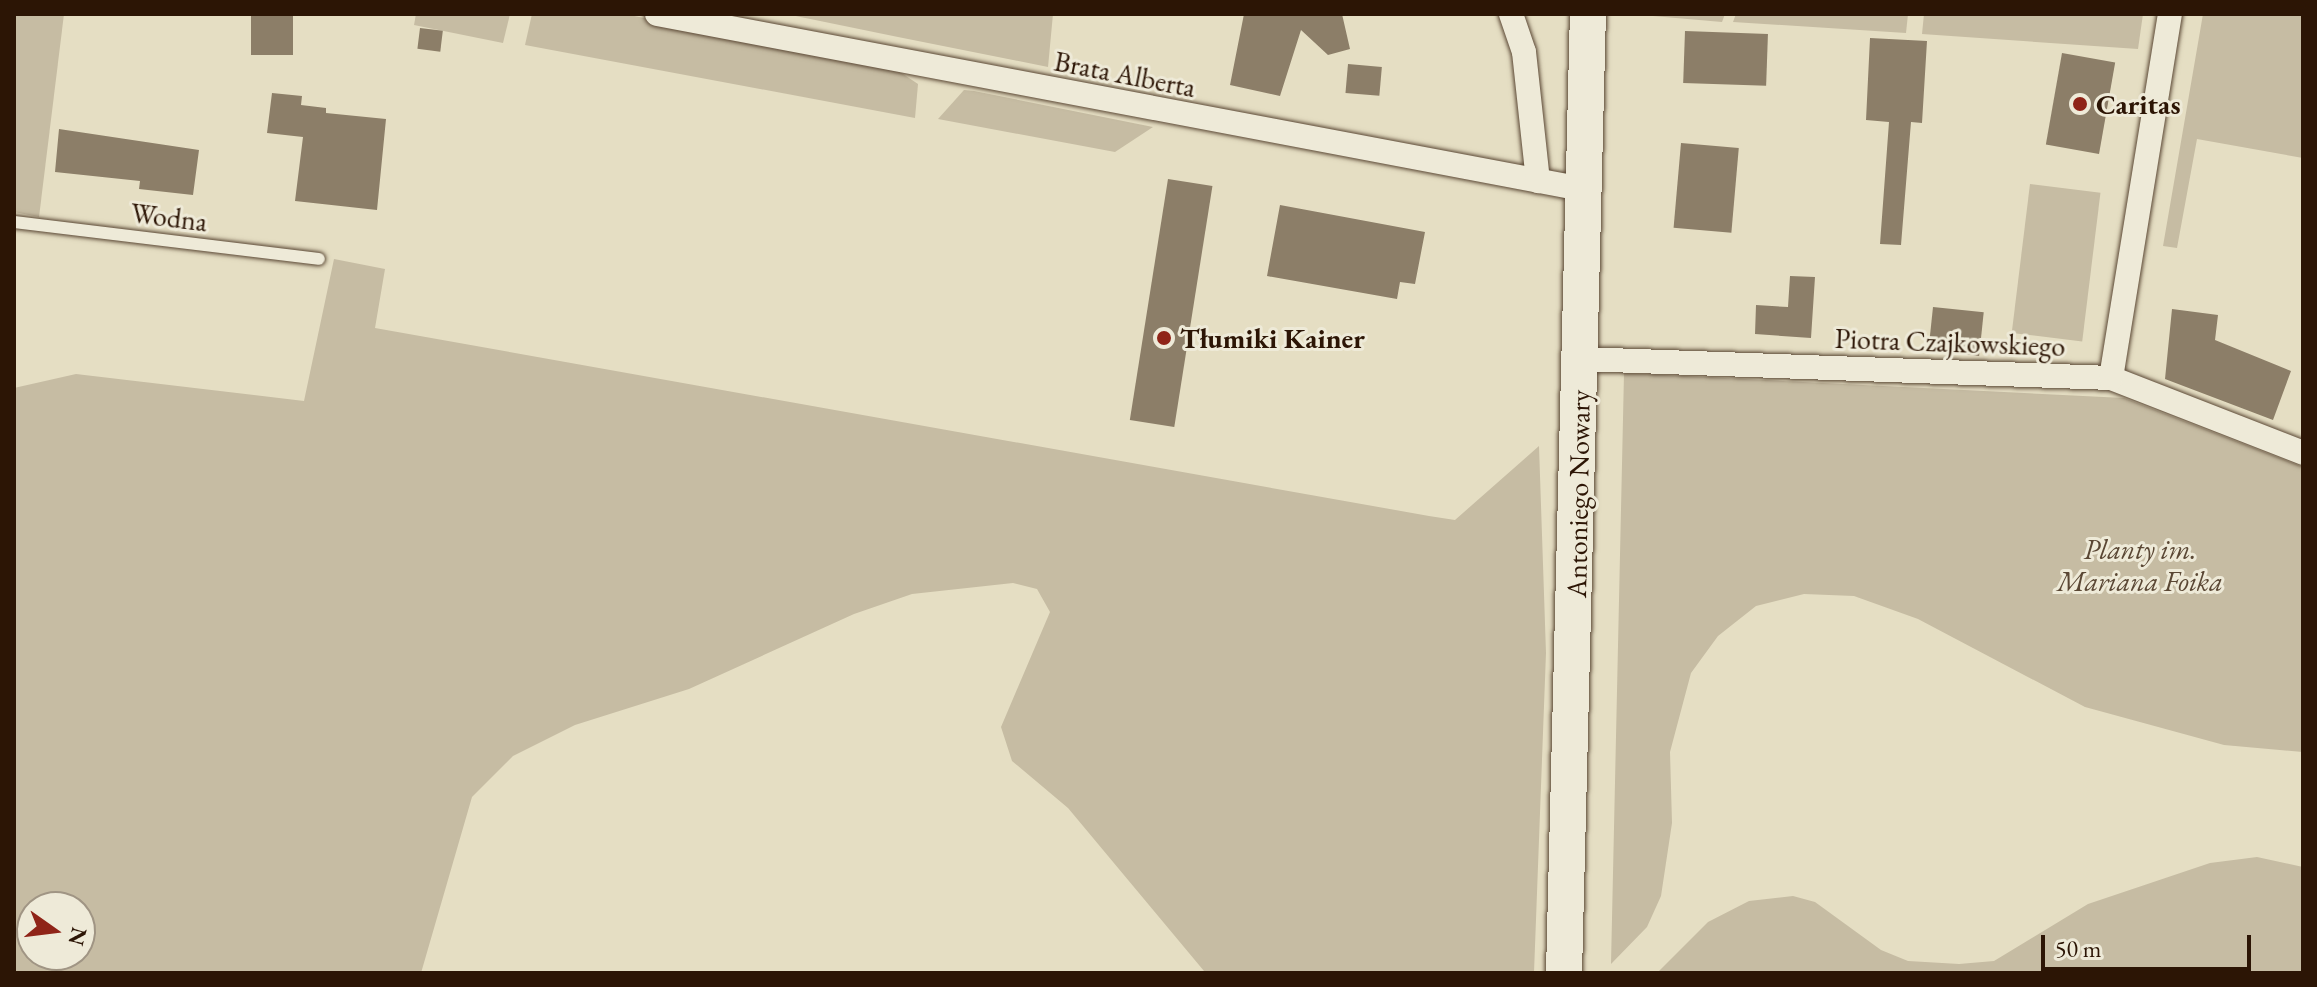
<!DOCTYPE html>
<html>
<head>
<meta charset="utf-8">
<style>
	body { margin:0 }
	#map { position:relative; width:2317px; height:987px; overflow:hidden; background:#e5dec3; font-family:"EB Garamond",serif }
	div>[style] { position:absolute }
	.green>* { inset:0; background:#c6bca3; transform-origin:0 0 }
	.building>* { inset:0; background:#8c7e68; transform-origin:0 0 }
	.roads { filter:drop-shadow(0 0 2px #5a4734) drop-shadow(0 0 2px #5a4734) }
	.lane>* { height:12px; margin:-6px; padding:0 6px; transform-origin:6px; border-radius:6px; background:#eeead8 }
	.street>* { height:24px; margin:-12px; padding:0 12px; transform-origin:12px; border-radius:12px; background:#eeead8 }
	.secondary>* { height:36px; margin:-18px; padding:0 18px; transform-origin:18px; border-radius:18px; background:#eeead8 }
	.dots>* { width:22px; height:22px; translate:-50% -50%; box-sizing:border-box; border:4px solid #eeead8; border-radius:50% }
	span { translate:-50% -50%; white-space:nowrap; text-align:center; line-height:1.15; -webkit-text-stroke:6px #eeead8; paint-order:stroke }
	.street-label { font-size:28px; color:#2c1505 }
	.poi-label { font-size:28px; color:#2c1505; font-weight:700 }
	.left { translate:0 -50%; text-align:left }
	.park-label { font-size:28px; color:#5a4734; font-style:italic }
	.frame { position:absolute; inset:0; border:16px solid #2c1505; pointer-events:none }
	.north { position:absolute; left:16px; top:891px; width:80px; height:80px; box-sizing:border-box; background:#eeead8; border:2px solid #a09584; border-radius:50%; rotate:104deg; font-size:22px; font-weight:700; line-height:32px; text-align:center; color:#2c1505 }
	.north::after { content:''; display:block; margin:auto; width:28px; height:36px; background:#8f2418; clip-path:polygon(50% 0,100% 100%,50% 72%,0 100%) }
	.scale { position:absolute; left:2041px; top:935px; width:210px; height:36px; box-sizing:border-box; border:4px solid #2c1505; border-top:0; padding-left:10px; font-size:24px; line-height:28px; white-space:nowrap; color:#2c1505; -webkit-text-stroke:6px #eeead8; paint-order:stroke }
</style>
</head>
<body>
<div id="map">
	<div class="green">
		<i style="clip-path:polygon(14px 14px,64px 14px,39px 217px,14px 212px)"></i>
		<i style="clip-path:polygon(416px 14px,510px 14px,503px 43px,414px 25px)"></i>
		<i style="clip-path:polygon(532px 14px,625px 14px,900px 72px,918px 84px,915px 118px,525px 45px)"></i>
		<i style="clip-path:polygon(786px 14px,1053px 14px,1048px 67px,898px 37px)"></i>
		<i style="clip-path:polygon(1630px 14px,1725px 14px,1722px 22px)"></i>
		<i style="clip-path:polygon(1736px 14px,1908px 14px,1906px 33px,1733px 22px)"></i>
		<i style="clip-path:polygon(1924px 14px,2143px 14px,2138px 49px,1922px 34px)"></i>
		<i style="clip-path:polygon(2203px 14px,2303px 14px,2303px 158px,2197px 139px,2177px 248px,2163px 246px)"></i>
		<i style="clip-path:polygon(964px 90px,974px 91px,1153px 127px,1115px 152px,938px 119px)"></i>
		<i style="left:2030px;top:184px;width:71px;height:150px;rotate:7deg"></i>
		<i style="clip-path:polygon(evenodd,334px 259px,385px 269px,375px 328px,1429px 516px,1455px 520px,1539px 446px,1546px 653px,1534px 973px,1204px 971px,1068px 808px,1012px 761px,1001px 727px,1050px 612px,1037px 589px,1013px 583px,912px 594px,854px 614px,689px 689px,575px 725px,513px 756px,472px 797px,421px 973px,14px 973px,14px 388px,76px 374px,304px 401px,334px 259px,32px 907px,80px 907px,80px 955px,32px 955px,32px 907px)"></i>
		<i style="clip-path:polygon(1624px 373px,2124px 398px,2303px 467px,2303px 752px,2224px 745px,2085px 707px,1918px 619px,1854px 596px,1804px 594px,1756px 606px,1718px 636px,1691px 673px,1670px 752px,1672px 823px,1661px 896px,1647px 927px,1611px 964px)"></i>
		<i style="clip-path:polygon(2257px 857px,2303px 867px,2303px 973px,1657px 973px,1708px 922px,1749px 901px,1793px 896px,1815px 902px,1881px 950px,1908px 961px,1959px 964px,1994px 961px,2088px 904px,2210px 863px)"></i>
	</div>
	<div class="building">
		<i style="left:251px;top:14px;width:42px;height:41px"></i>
		<i style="clip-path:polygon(1244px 14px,1342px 14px,1350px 49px,1328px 55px,1301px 30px,1280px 96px,1230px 85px)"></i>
		<i style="left:420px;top:28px;width:23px;height:21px;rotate:7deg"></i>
		<i style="left:1685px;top:31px;width:83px;height:52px;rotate:2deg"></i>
		<i style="clip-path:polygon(1870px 38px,1927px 41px,1922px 123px,1911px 122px,1901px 245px,1880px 244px,1889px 122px,1866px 120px)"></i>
		<i style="left:2062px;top:53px;width:54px;height:93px;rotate:10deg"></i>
		<i style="left:1348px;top:64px;width:34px;height:29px;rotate:5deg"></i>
		<i style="clip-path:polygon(272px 93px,302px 96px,301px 105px,326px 108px,326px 113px,386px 119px,377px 210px,295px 201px,303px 137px,267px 133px)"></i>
		<i style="clip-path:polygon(59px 129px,199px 150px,193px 195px,139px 189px,140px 181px,55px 172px)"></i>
		<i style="left:1681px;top:143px;width:58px;height:85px;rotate:5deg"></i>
		<i style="left:1168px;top:179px;width:45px;height:244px;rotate:9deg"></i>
		<i style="clip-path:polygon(1280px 205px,1425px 232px,1415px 284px,1400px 282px,1397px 299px,1267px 276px)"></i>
		<i style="clip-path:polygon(1790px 276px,1815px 277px,1811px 338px,1755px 334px,1756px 305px,1788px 307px)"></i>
		<i style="left:1933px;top:307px;width:51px;height:44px;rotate:6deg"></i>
		<i style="clip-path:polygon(2172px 309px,2218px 315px,2215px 340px,2291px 371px,2273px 420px,2165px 379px)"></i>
	</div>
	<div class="roads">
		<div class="lane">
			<i style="left:14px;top:222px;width:307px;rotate:6.9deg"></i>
		</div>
		<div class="street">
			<i style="left:657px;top:14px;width:941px;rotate:10.71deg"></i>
			<i style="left:1511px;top:14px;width:40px;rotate:71.1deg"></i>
			<i style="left:1524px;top:52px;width:130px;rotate:83.8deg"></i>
			<i style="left:1581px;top:359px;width:530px;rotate:2.05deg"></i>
			<i style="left:2111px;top:378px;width:206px;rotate:21.3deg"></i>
			<i style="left:2111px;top:378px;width:369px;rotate:-80.8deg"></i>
		</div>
		<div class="secondary">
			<i style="left:1564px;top:973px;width:959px;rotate:-88.57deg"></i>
		</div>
	</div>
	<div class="dots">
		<i style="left:2080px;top:104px;background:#8f2418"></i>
		<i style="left:1164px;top:338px;background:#8f2418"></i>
	</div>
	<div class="street-label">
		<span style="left:1125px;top:74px;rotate:11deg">Brata Alberta</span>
		<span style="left:169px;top:217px;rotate:7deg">Wodna</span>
		<span style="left:1950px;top:342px;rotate:2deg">Piotra Czajkowskiego</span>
		<span style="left:1578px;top:494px;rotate:-89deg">Antoniego Nowary</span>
	</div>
	<div class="poi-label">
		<span class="left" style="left:2096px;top:104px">Caritas</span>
		<span class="left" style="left:1180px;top:338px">Tłumiki Kainer</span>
	</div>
	<div class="park-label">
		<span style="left:2140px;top:565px">Planty im.<br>Mariana Foika</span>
	</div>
	<div class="frame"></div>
	<div class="north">N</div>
	<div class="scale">50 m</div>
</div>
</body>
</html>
